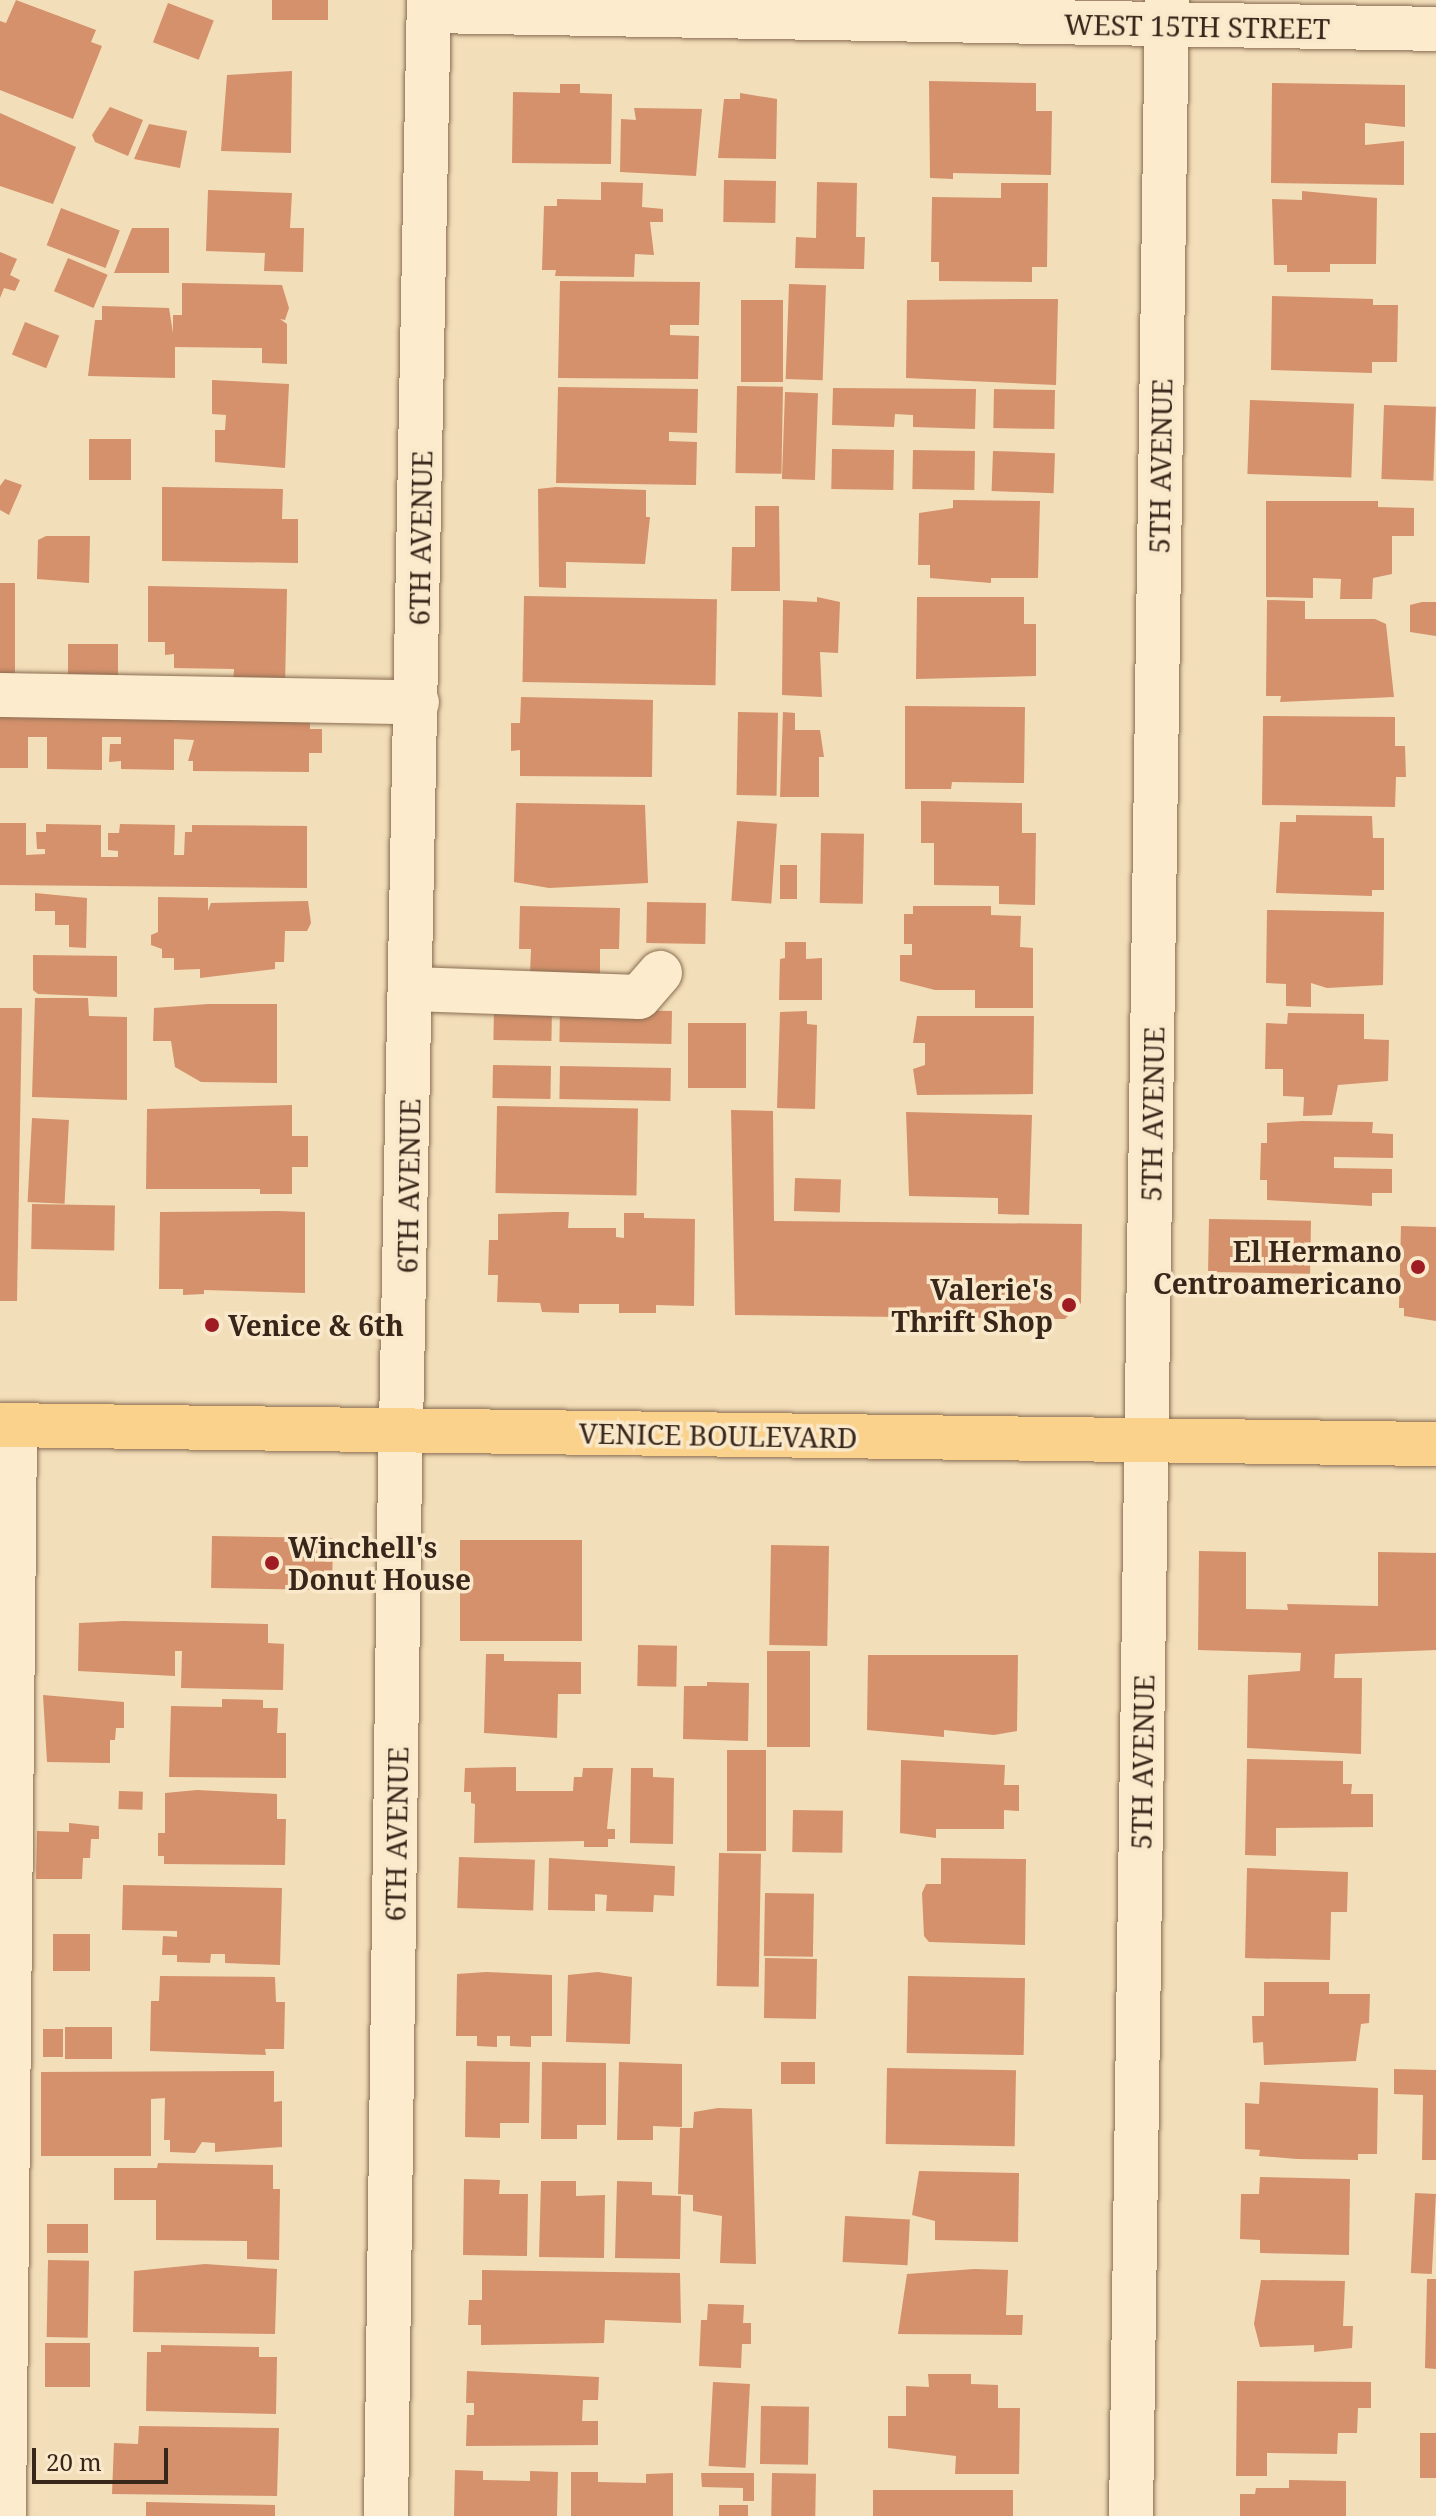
<!DOCTYPE html>
<html>
<head>
<meta charset="utf-8">
<style>
	body { margin:0 }
	#map { position:relative; width:1436px; height:2516px; overflow:hidden; background:#f2deb9; font-family:"Noto Serif",serif }
	div>[style] { position:absolute }
	.building>* { inset:0; background:#d4916b; transform-origin:0 0 }
	.roads { filter:drop-shadow(0 0 2px #8a6d52) drop-shadow(0 0 2px #8a6d52) }
	.minor>* { height:44px; margin:-22px; padding:0 22px; transform-origin:22px; border-radius:22px; background:#fcebcd }
	.major>* { height:44px; margin:-22px; padding:0 22px; transform-origin:22px; border-radius:22px; background:#fbd28b }
	.dots>* { width:22px; height:22px; translate:-50% -50%; box-sizing:border-box; border:4px solid #f9e8ca; border-radius:50% }
	span { translate:-50% -50%; white-space:nowrap; text-align:center; line-height:1.15; -webkit-text-stroke:7px #f9e8ca; paint-order:stroke }
	.street-label { font-size:28px; color:#372619 }
	.poi-label { font-size:28px; color:#372619; font-weight:700 }
	.right { translate:-100% -50%; text-align:right }
	.left { translate:0 -50%; text-align:left }
	.scale { position:absolute; left:32px; top:2448px; width:136px; height:36px; box-sizing:border-box; border:4px solid #372619; border-top:0; padding-left:10px; font-size:24px; line-height:28px; white-space:nowrap; color:#372619; -webkit-text-stroke:6px #f9e8ca; paint-order:stroke }
</style>
</head>
<body>
<div id="map">
	<div class="building">
		<i style="clip-path:polygon(16px 0,96px 30px,91px 42px,102px 46px,73px 119px,0 90px,0 21px,6px 23px)"></i>
		<i style="left:272px;top:0;width:56px;height:20px"></i>
		<i style="left:168px;top:3px;width:49px;height:42px;rotate:21deg"></i>
		<i style="clip-path:polygon(292px 71px,291px 153px,221px 151px,227px 75px)"></i>
		<i style="clip-path:polygon(929px 81px,1036px 83px,1036px 111px,1052px 111px,1051px 175px,953px 173px,953px 179px,930px 178px)"></i>
		<i style="clip-path:polygon(1272px 83px,1405px 85px,1405px 127px,1365px 123px,1365px 145px,1404px 141px,1404px 185px,1271px 183px)"></i>
		<i style="clip-path:polygon(560px 84px,580px 84px,580px 93px,612px 94px,611px 164px,512px 163px,513px 92px,560px 93px)"></i>
		<i style="clip-path:polygon(740px 93px,777px 99px,776px 159px,718px 158px,724px 99px,740px 99px)"></i>
		<i style="clip-path:polygon(110px 107px,143px 120px,128px 156px,95px 142px,92px 135px)"></i>
		<i style="clip-path:polygon(634px 108px,702px 109px,696px 176px,620px 172px,621px 119px,636px 120px)"></i>
		<i style="clip-path:polygon(0 113px,76px 147px,53px 204px,0 186px)"></i>
		<i style="clip-path:polygon(149px 124px,187px 131px,180px 168px,134px 159px)"></i>
		<i style="left:724px;top:180px;width:52px;height:42px;rotate:1deg"></i>
		<i style="clip-path:polygon(601px 182px,643px 183px,642px 207px,663px 209px,663px 222px,650px 222px,654px 255px,635px 254px,634px 277px,555px 276px,556px 270px,542px 270px,544px 206px,557px 206px,557px 199px,601px 200px)"></i>
		<i style="clip-path:polygon(817px 182px,857px 183px,856px 237px,865px 237px,864px 269px,795px 268px,796px 237px,816px 238px)"></i>
		<i style="clip-path:polygon(1001px 183px,1048px 183px,1047px 267px,1032px 267px,1032px 282px,939px 281px,939px 262px,931px 262px,932px 197px,1001px 198px)"></i>
		<i style="clip-path:polygon(208px 190px,292px 193px,290px 228px,304px 228px,303px 272px,264px 271px,265px 253px,206px 251px)"></i>
		<i style="clip-path:polygon(1302px 191px,1377px 198px,1376px 264px,1330px 264px,1330px 272px,1287px 272px,1287px 265px,1274px 265px,1272px 199px,1302px 200px)"></i>
		<i style="left:61px;top:208px;width:63px;height:40px;rotate:21deg"></i>
		<i style="clip-path:polygon(132px 228px,169px 228px,169px 273px,114px 273px)"></i>
		<i style="clip-path:polygon(0 252px,17px 259px,10px 275px,20px 280px,15px 291px,4px 288px,0 298px)"></i>
		<i style="left:68px;top:258px;width:43px;height:36px;rotate:23deg"></i>
		<i style="clip-path:polygon(560px 281px,700px 282px,699px 325px,670px 325px,670px 335px,699px 336px,698px 379px,558px 378px)"></i>
		<i style="clip-path:polygon(182px 283px,282px 285px,289px 308px,285px 320px,280px 319px,287px 324px,287px 364px,262px 363px,262px 348px,175px 347px,175px 378px,88px 376px,95px 320px,102px 320px,102px 306px,169px 308px,173px 333px,173px 315px,182px 315px)"></i>
		<i style="left:789px;top:284px;width:37px;height:95px;rotate:2deg"></i>
		<i style="clip-path:polygon(1272px 296px,1373px 299px,1373px 305px,1398px 305px,1397px 362px,1372px 362px,1372px 373px,1271px 370px)"></i>
		<i style="clip-path:polygon(1020px 299px,1058px 299px,1056px 385px,906px 378px,907px 300px)"></i>
		<i style="left:741px;top:300px;width:42px;height:82px"></i>
		<i style="left:25px;top:322px;width:37px;height:35px;rotate:22deg"></i>
		<i style="clip-path:polygon(212px 380px,289px 384px,285px 468px,215px 462px,215px 430px,225px 430px,226px 415px,212px 414px)"></i>
		<i style="left:737px;top:386px;width:46px;height:87px;rotate:1deg"></i>
		<i style="clip-path:polygon(558px 387px,698px 389px,697px 433px,669px 432px,669px 441px,697px 442px,696px 485px,556px 483px)"></i>
		<i style="clip-path:polygon(833px 388px,976px 389px,975px 429px,913px 427px,913px 415px,895px 414px,894px 427px,832px 425px)"></i>
		<i style="left:994px;top:389px;width:61px;height:39px;rotate:1deg"></i>
		<i style="left:785px;top:392px;width:33px;height:87px;rotate:2deg"></i>
		<i style="left:1250px;top:400px;width:104px;height:74px;rotate:2deg"></i>
		<i style="left:1384px;top:405px;width:52px;height:74px;rotate:2deg"></i>
		<i style="left:89px;top:439px;width:42px;height:41px"></i>
		<i style="left:832px;top:449px;width:62px;height:40px;rotate:1deg"></i>
		<i style="left:913px;top:450px;width:62px;height:39px;rotate:1deg"></i>
		<i style="left:993px;top:451px;width:62px;height:40px;rotate:2deg"></i>
		<i style="clip-path:polygon(5px 479px,22px 485px,9px 515px,0 510px,0 486px)"></i>
		<i style="clip-path:polygon(162px 487px,283px 489px,282px 519px,298px 519px,298px 563px,162px 561px)"></i>
		<i style="clip-path:polygon(556px 487px,646px 490px,646px 517px,650px 517px,645px 564px,566px 562px,566px 588px,539px 587px,538px 489px)"></i>
		<i style="clip-path:polygon(953px 500px,1040px 501px,1038px 578px,991px 578px,991px 583px,930px 578px,930px 565px,918px 565px,919px 513px,953px 508px)"></i>
		<i style="clip-path:polygon(1266px 501px,1378px 501px,1378px 507px,1414px 508px,1414px 536px,1392px 536px,1392px 574px,1373px 578px,1372px 599px,1340px 599px,1341px 579px,1313px 578px,1313px 598px,1266px 597px)"></i>
		<i style="clip-path:polygon(755px 506px,779px 506px,780px 591px,731px 591px,732px 547px,755px 547px)"></i>
		<i style="clip-path:polygon(46px 536px,90px 536px,89px 583px,37px 579px,38px 540px)"></i>
		<i style="left:0;top:583px;width:15px;height:102px"></i>
		<i style="clip-path:polygon(148px 586px,287px 589px,285px 688px,233px 686px,234px 669px,174px 668px,174px 654px,165px 655px,165px 642px,148px 642px)"></i>
		<i style="left:524px;top:596px;width:193px;height:86px;rotate:1deg"></i>
		<i style="clip-path:polygon(817px 597px,840px 602px,838px 653px,820px 652px,822px 697px,782px 695px,783px 600px,817px 602px)"></i>
		<i style="clip-path:polygon(917px 597px,1024px 597px,1024px 624px,1036px 624px,1036px 676px,916px 679px)"></i>
		<i style="clip-path:polygon(1267px 600px,1305px 601px,1305px 619px,1375px 619px,1386px 624px,1394px 697px,1280px 702px,1281px 696px,1266px 696px)"></i>
		<i style="clip-path:polygon(1422px 602px,1436px 602px,1436px 636px,1410px 632px,1410px 605px)"></i>
		<i style="left:68px;top:644px;width:50px;height:38px"></i>
		<i style="clip-path:polygon(521px 697px,653px 700px,652px 777px,520px 776px,520px 750px,511px 751px,511px 723px,520px 723px)"></i>
		<i style="clip-path:polygon(905px 706px,1025px 707px,1024px 783px,952px 782px,951px 789px,905px 789px)"></i>
		<i style="clip-path:polygon(310px 709px,310px 729px,322px 729px,322px 753px,309px 753px,309px 772px,193px 771px,193px 761px,188px 761px,194px 740px,174px 739px,174px 770px,121px 769px,121px 761px,109px 762px,110px 744px,121px 744px,121px 737px,102px 737px,102px 770px,47px 769px,47px 737px,28px 737px,28px 768px,0 768px,0 717px)"></i>
		<i style="left:738px;top:712px;width:40px;height:83px;rotate:1deg"></i>
		<i style="clip-path:polygon(783px 712px,795px 713px,795px 730px,820px 730px,824px 757px,819px 757px,819px 797px,780px 797px)"></i>
		<i style="clip-path:polygon(1263px 716px,1395px 717px,1395px 746px,1405px 746px,1406px 777px,1396px 777px,1395px 807px,1262px 805px)"></i>
		<i style="clip-path:polygon(921px 801px,1022px 803px,1022px 833px,1036px 833px,1035px 905px,999px 904px,999px 886px,934px 885px,934px 843px,921px 843px)"></i>
		<i style="clip-path:polygon(516px 803px,645px 805px,648px 883px,549px 888px,514px 882px)"></i>
		<i style="clip-path:polygon(1296px 815px,1372px 816px,1373px 838px,1384px 838px,1384px 890px,1372px 890px,1372px 896px,1276px 893px,1280px 822px,1296px 822px)"></i>
		<i style="left:737px;top:821px;width:40px;height:80px;rotate:4deg"></i>
		<i style="clip-path:polygon(0 823px,26px 823px,26px 855px,45px 854px,45px 849px,37px 849px,36px 832px,46px 832px,46px 824px,101px 825px,101px 857px,118px 857px,118px 851px,108px 850px,108px 833px,119px 833px,120px 824px,175px 825px,174px 855px,184px 855px,185px 832px,192px 832px,192px 825px,307px 826px,307px 888px,0 885px)"></i>
		<i style="left:821px;top:833px;width:43px;height:70px;rotate:1deg"></i>
		<i style="left:780px;top:865px;width:17px;height:34px"></i>
		<i style="clip-path:polygon(35px 893px,87px 898px,86px 948px,69px 947px,69px 925px,55px 925px,55px 911px,35px 911px)"></i>
		<i style="clip-path:polygon(158px 897px,208px 898px,208px 911px,211px 903px,308px 901px,311px 923px,307px 931px,285px 931px,284px 962px,275px 962px,275px 969px,200px 978px,200px 969px,174px 970px,174px 958px,162px 958px,162px 949px,151px 945px,151px 935px,158px 932px)"></i>
		<i style="left:647px;top:902px;width:59px;height:41px;rotate:1deg"></i>
		<i style="clip-path:polygon(520px 906px,620px 908px,619px 949px,600px 949px,600px 975px,530px 974px,531px 949px,519px 949px)"></i>
		<i style="clip-path:polygon(913px 906px,991px 906px,991px 915px,1021px 916px,1020px 947px,1033px 948px,1033px 1008px,975px 1008px,975px 990px,935px 990px,900px 981px,900px 955px,912px 955px,912px 944px,904px 944px,904px 914px,913px 914px)"></i>
		<i style="clip-path:polygon(1267px 910px,1384px 912px,1383px 985px,1327px 988px,1311px 983px,1311px 1007px,1286px 1006px,1286px 984px,1266px 983px)"></i>
		<i style="clip-path:polygon(785px 942px,806px 942px,806px 959px,822px 958px,822px 1000px,779px 1000px,780px 959px,785px 958px)"></i>
		<i style="clip-path:polygon(33px 955px,117px 956px,117px 997px,38px 994px,33px 990px)"></i>
		<i style="clip-path:polygon(35px 998px,88px 998px,89px 1016px,127px 1017px,127px 1100px,32px 1097px)"></i>
		<i style="clip-path:polygon(208px 1004px,277px 1004px,277px 1083px,201px 1082px,175px 1067px,171px 1041px,153px 1041px,154px 1008px)"></i>
		<i style="left:494px;top:1007px;width:58px;height:33px;rotate:1deg"></i>
		<i style="clip-path:polygon(0 1008px,22px 1008px,17px 1301px,0 1301px)"></i>
		<i style="left:560px;top:1009px;width:112px;height:33px;rotate:1deg"></i>
		<i style="clip-path:polygon(807px 1011px,807px 1024px,817px 1025px,815px 1109px,777px 1108px,780px 1012px)"></i>
		<i style="clip-path:polygon(1288px 1013px,1364px 1014px,1364px 1039px,1389px 1040px,1388px 1081px,1338px 1085px,1332px 1115px,1303px 1116px,1304px 1097px,1283px 1096px,1283px 1069px,1265px 1069px,1266px 1023px,1287px 1024px)"></i>
		<i style="clip-path:polygon(917px 1016px,1034px 1016px,1033px 1094px,917px 1095px,913px 1069px,925px 1065px,925px 1043px,913px 1043px)"></i>
		<i style="left:688px;top:1023px;width:58px;height:65px"></i>
		<i style="left:493px;top:1065px;width:58px;height:33px;rotate:1deg"></i>
		<i style="left:560px;top:1066px;width:111px;height:33px;rotate:1deg"></i>
		<i style="clip-path:polygon(292px 1105px,292px 1136px,308px 1136px,308px 1167px,292px 1167px,292px 1194px,260px 1194px,260px 1189px,146px 1189px,147px 1109px)"></i>
		<i style="left:497px;top:1106px;width:141px;height:87px;rotate:1deg"></i>
		<i style="clip-path:polygon(731px 1110px,773px 1111px,774px 1221px,1082px 1224px,1081px 1303px,1065px 1319px,735px 1315px)"></i>
		<i style="clip-path:polygon(906px 1112px,1032px 1115px,1029px 1215px,998px 1214px,998px 1198px,909px 1196px)"></i>
		<i style="left:32px;top:1118px;width:37px;height:84px;rotate:3deg"></i>
		<i style="clip-path:polygon(1302px 1121px,1373px 1122px,1372px 1133px,1393px 1134px,1393px 1158px,1334px 1157px,1334px 1168px,1392px 1169px,1392px 1193px,1372px 1193px,1372px 1206px,1267px 1200px,1267px 1180px,1260px 1180px,1261px 1143px,1267px 1143px,1267px 1123px)"></i>
		<i style="left:795px;top:1178px;width:46px;height:33px;rotate:2deg"></i>
		<i style="left:32px;top:1204px;width:83px;height:45px;rotate:1deg"></i>
		<i style="clip-path:polygon(278px 1211px,305px 1212px,305px 1293px,204px 1290px,204px 1294px,183px 1295px,183px 1289px,159px 1289px,160px 1212px)"></i>
		<i style="clip-path:polygon(554px 1212px,569px 1212px,568px 1228px,616px 1228px,616px 1237px,624px 1238px,624px 1213px,644px 1213px,644px 1218px,695px 1219px,694px 1306px,656px 1305px,656px 1313px,619px 1313px,619px 1304px,579px 1304px,579px 1313px,542px 1312px,540px 1303px,497px 1302px,498px 1275px,488px 1275px,489px 1240px,498px 1240px,498px 1214px)"></i>
		<i style="left:1209px;top:1219px;width:102px;height:53px;rotate:1deg"></i>
		<i style="clip-path:polygon(1401px 1226px,1436px 1227px,1436px 1321px,1404px 1316px,1404px 1308px,1399px 1308px)"></i>
		<i style="left:212px;top:1536px;width:121px;height:52px;rotate:1deg"></i>
		<i style="left:460px;top:1540px;width:122px;height:101px"></i>
		<i style="left:771px;top:1545px;width:58px;height:100px;rotate:1deg"></i>
		<i style="clip-path:polygon(1199px 1551px,1246px 1552px,1246px 1609px,1288px 1610px,1287px 1604px,1378px 1606px,1378px 1552px,1436px 1553px,1436px 1650px,1335px 1654px,1334px 1678px,1362px 1678px,1361px 1754px,1247px 1748px,1248px 1675px,1300px 1671px,1301px 1653px,1198px 1650px)"></i>
		<i style="clip-path:polygon(123px 1621px,268px 1624px,268px 1643px,284px 1644px,283px 1690px,181px 1688px,182px 1651px,175px 1651px,175px 1676px,78px 1671px,79px 1623px)"></i>
		<i style="left:638px;top:1645px;width:39px;height:41px;rotate:1deg"></i>
		<i style="left:767px;top:1651px;width:43px;height:96px"></i>
		<i style="clip-path:polygon(486px 1654px,504px 1654px,504px 1661px,581px 1662px,581px 1694px,558px 1694px,557px 1738px,484px 1733px)"></i>
		<i style="clip-path:polygon(868px 1655px,1018px 1655px,1017px 1731px,994px 1735px,944px 1730px,944px 1737px,867px 1730px)"></i>
		<i style="clip-path:polygon(707px 1682px,749px 1683px,748px 1741px,683px 1739px,684px 1686px,707px 1686px)"></i>
		<i style="clip-path:polygon(43px 1695px,124px 1702px,124px 1728px,116px 1728px,115px 1740px,110px 1740px,110px 1763px,47px 1762px)"></i>
		<i style="clip-path:polygon(222px 1699px,263px 1700px,263px 1708px,278px 1708px,277px 1733px,286px 1733px,286px 1778px,169px 1777px,171px 1706px,222px 1707px)"></i>
		<i style="left:727px;top:1750px;width:39px;height:101px"></i>
		<i style="clip-path:polygon(1247px 1759px,1343px 1761px,1343px 1784px,1352px 1784px,1351px 1794px,1373px 1794px,1373px 1827px,1276px 1828px,1276px 1856px,1245px 1855px)"></i>
		<i style="clip-path:polygon(901px 1760px,1005px 1765px,1004px 1785px,1019px 1785px,1019px 1811px,1004px 1810px,1004px 1829px,936px 1829px,936px 1838px,900px 1833px)"></i>
		<i style="clip-path:polygon(516px 1767px,516px 1791px,573px 1791px,574px 1777px,582px 1777px,583px 1768px,613px 1768px,607px 1829px,615px 1829px,615px 1839px,608px 1839px,608px 1847px,584px 1847px,584px 1841px,474px 1843px,475px 1804px,471px 1803px,471px 1792px,464px 1792px,465px 1768px)"></i>
		<i style="clip-path:polygon(631px 1768px,653px 1768px,653px 1777px,674px 1778px,673px 1844px,630px 1843px)"></i>
		<i style="clip-path:polygon(197px 1790px,277px 1794px,277px 1819px,286px 1819px,285px 1865px,164px 1864px,164px 1856px,158px 1856px,158px 1833px,165px 1833px,165px 1793px)"></i>
		<i style="left:119px;top:1791px;width:24px;height:18px;rotate:2deg"></i>
		<i style="left:793px;top:1810px;width:50px;height:42px;rotate:1deg"></i>
		<i style="clip-path:polygon(69px 1823px,99px 1826px,99px 1839px,91px 1839px,90px 1858px,83px 1858px,82px 1879px,36px 1879px,37px 1831px,69px 1832px)"></i>
		<i style="left:719px;top:1853px;width:42px;height:133px;rotate:1deg"></i>
		<i style="left:459px;top:1857px;width:76px;height:51px;rotate:2deg"></i>
		<i style="clip-path:polygon(549px 1858px,675px 1866px,674px 1896px,654px 1895px,653px 1912px,606px 1911px,607px 1895px,595px 1894px,595px 1911px,548px 1910px)"></i>
		<i style="clip-path:polygon(941px 1858px,1026px 1859px,1025px 1945px,929px 1942px,924px 1936px,922px 1893px,926px 1884px,941px 1884px)"></i>
		<i style="clip-path:polygon(1247px 1868px,1348px 1872px,1347px 1912px,1331px 1912px,1330px 1960px,1245px 1958px)"></i>
		<i style="clip-path:polygon(123px 1885px,282px 1888px,280px 1965px,225px 1963px,225px 1954px,211px 1954px,210px 1963px,177px 1962px,177px 1955px,162px 1955px,163px 1936px,177px 1937px,177px 1931px,122px 1930px)"></i>
		<i style="left:765px;top:1893px;width:49px;height:63px;rotate:1deg"></i>
		<i style="left:53px;top:1934px;width:37px;height:37px"></i>
		<i style="left:765px;top:1958px;width:52px;height:60px;rotate:1deg"></i>
		<i style="clip-path:polygon(486px 1972px,552px 1975px,552px 2036px,531px 2036px,531px 2047px,510px 2046px,510px 2036px,497px 2036px,497px 2047px,477px 2046px,477px 2036px,456px 2036px,457px 1974px)"></i>
		<i style="clip-path:polygon(598px 1972px,632px 1977px,630px 2044px,566px 2042px,568px 1975px)"></i>
		<i style="clip-path:polygon(160px 1976px,275px 1977px,276px 2002px,285px 2002px,284px 2049px,265px 2049px,266px 2055px,150px 2051px,151px 2001px,159px 2001px)"></i>
		<i style="left:908px;top:1976px;width:117px;height:77px;rotate:1deg"></i>
		<i style="clip-path:polygon(1264px 1982px,1329px 1982px,1329px 1994px,1370px 1994px,1369px 2023px,1361px 2024px,1356px 2061px,1264px 2065px,1263px 2042px,1253px 2043px,1252px 2016px,1264px 2016px)"></i>
		<i style="left:65px;top:2027px;width:47px;height:32px"></i>
		<i style="left:43px;top:2029px;width:20px;height:28px"></i>
		<i style="clip-path:polygon(466px 2061px,530px 2062px,529px 2123px,500px 2123px,500px 2138px,465px 2137px)"></i>
		<i style="clip-path:polygon(542px 2062px,606px 2063px,606px 2125px,577px 2125px,577px 2139px,541px 2139px)"></i>
		<i style="clip-path:polygon(619px 2062px,682px 2064px,682px 2127px,653px 2126px,653px 2140px,617px 2140px)"></i>
		<i style="left:781px;top:2062px;width:34px;height:22px"></i>
		<i style="left:887px;top:2068px;width:129px;height:76px;rotate:1deg"></i>
		<i style="clip-path:polygon(1394px 2069px,1436px 2070px,1436px 2160px,1422px 2160px,1423px 2095px,1394px 2094px)"></i>
		<i style="clip-path:polygon(274px 2071px,274px 2102px,282px 2101px,282px 2147px,215px 2152px,215px 2143px,202px 2142px,195px 2153px,170px 2152px,170px 2140px,164px 2140px,165px 2098px,151px 2099px,151px 2156px,41px 2156px,41px 2072px)"></i>
		<i style="clip-path:polygon(1260px 2082px,1378px 2088px,1377px 2154px,1358px 2154px,1358px 2160px,1297px 2159px,1259px 2156px,1260px 2150px,1245px 2149px,1245px 2103px,1259px 2104px)"></i>
		<i style="clip-path:polygon(718px 2108px,752px 2109px,756px 2264px,720px 2263px,722px 2216px,693px 2211px,693px 2195px,678px 2194px,680px 2128px,693px 2128px,694px 2112px)"></i>
		<i style="clip-path:polygon(158px 2163px,273px 2165px,273px 2189px,280px 2189px,279px 2260px,247px 2259px,247px 2241px,156px 2240px,156px 2200px,114px 2200px,114px 2168px,157px 2168px)"></i>
		<i style="clip-path:polygon(919px 2171px,1019px 2173px,1018px 2242px,935px 2240px,935px 2221px,912px 2215px)"></i>
		<i style="clip-path:polygon(1260px 2177px,1350px 2179px,1349px 2255px,1260px 2253px,1260px 2240px,1240px 2239px,1241px 2194px,1259px 2194px)"></i>
		<i style="clip-path:polygon(464px 2179px,500px 2180px,499px 2194px,528px 2194px,527px 2256px,463px 2255px)"></i>
		<i style="clip-path:polygon(541px 2181px,576px 2181px,576px 2196px,605px 2195px,604px 2258px,539px 2257px)"></i>
		<i style="clip-path:polygon(617px 2181px,652px 2182px,652px 2195px,681px 2196px,680px 2259px,615px 2258px)"></i>
		<i style="left:1415px;top:2193px;width:21px;height:80px;rotate:3deg"></i>
		<i style="left:845px;top:2216px;width:65px;height:46px;rotate:3deg"></i>
		<i style="left:47px;top:2224px;width:41px;height:29px"></i>
		<i style="left:48px;top:2260px;width:41px;height:77px;rotate:1deg"></i>
		<i style="clip-path:polygon(205px 2264px,277px 2269px,275px 2334px,133px 2332px,134px 2271px)"></i>
		<i style="clip-path:polygon(974px 2269px,1008px 2270px,1006px 2315px,1023px 2315px,1022px 2335px,898px 2334px,907px 2274px)"></i>
		<i style="clip-path:polygon(482px 2270px,680px 2273px,681px 2323px,605px 2320px,604px 2343px,481px 2345px,481px 2325px,468px 2325px,469px 2300px,482px 2300px)"></i>
		<i style="clip-path:polygon(1427px 2279px,1436px 2279px,1436px 2369px,1425px 2368px)"></i>
		<i style="clip-path:polygon(1261px 2280px,1345px 2281px,1343px 2326px,1353px 2326px,1352px 2348px,1314px 2352px,1314px 2345px,1260px 2347px,1254px 2324px)"></i>
		<i style="clip-path:polygon(708px 2304px,744px 2305px,743px 2323px,751px 2323px,751px 2344px,742px 2344px,741px 2368px,699px 2366px,701px 2320px,707px 2320px)"></i>
		<i style="left:45px;top:2343px;width:45px;height:44px"></i>
		<i style="clip-path:polygon(161px 2345px,259px 2347px,259px 2357px,277px 2357px,276px 2414px,146px 2411px,147px 2352px,161px 2352px)"></i>
		<i style="clip-path:polygon(467px 2371px,599px 2377px,598px 2400px,583px 2400px,582px 2421px,598px 2421px,598px 2445px,466px 2446px,467px 2415px,474px 2415px,474px 2403px,466px 2403px)"></i>
		<i style="clip-path:polygon(928px 2374px,971px 2374px,971px 2384px,998px 2385px,998px 2408px,1020px 2408px,1019px 2474px,955px 2474px,956px 2456px,888px 2448px,888px 2416px,906px 2416px,906px 2386px,929px 2387px)"></i>
		<i style="clip-path:polygon(1237px 2381px,1371px 2382px,1371px 2408px,1358px 2408px,1357px 2433px,1338px 2433px,1337px 2454px,1267px 2453px,1267px 2476px,1236px 2476px)"></i>
		<i style="left:713px;top:2382px;width:37px;height:84px;rotate:3deg"></i>
		<i style="left:761px;top:2406px;width:48px;height:58px;rotate:1deg"></i>
		<i style="clip-path:polygon(139px 2426px,279px 2428px,277px 2496px,112px 2494px,114px 2443px,138px 2444px)"></i>
		<i style="left:1420px;top:2433px;width:16px;height:45px"></i>
		<i style="clip-path:polygon(455px 2470px,483px 2471px,483px 2480px,530px 2481px,530px 2471px,558px 2472px,557px 2516px,454px 2516px)"></i>
		<i style="clip-path:polygon(571px 2472px,598px 2472px,598px 2482px,646px 2483px,646px 2474px,673px 2473px,673px 2516px,571px 2516px)"></i>
		<i style="clip-path:polygon(701px 2473px,754px 2473px,754px 2501px,743px 2501px,743px 2488px,702px 2487px)"></i>
		<i style="left:772px;top:2473px;width:44px;height:43px;rotate:1deg"></i>
		<i style="clip-path:polygon(1289px 2480px,1346px 2481px,1346px 2516px,1240px 2516px,1240px 2494px,1255px 2494px,1256px 2488px,1289px 2488px)"></i>
		<i style="left:873px;top:2490px;width:140px;height:26px"></i>
		<i style="clip-path:polygon(146px 2502px,275px 2505px,275px 2516px,146px 2516px)"></i>
		<i style="left:719px;top:2505px;width:29px;height:11px"></i>
	</div>
	<div class="roads">
		<div class="minor">
			<i style="left:429px;top:11px;width:1007px;rotate:1.02deg"></i>
			<i style="left:0;top:695px;width:417px;rotate:1deg"></i>
			<i style="left:412px;top:989px;width:227px;rotate:2deg"></i>
			<i style="left:639px;top:997px;width:32px;rotate:-49deg"></i>
			<i style="left:4px;top:2516px;width:1091px;rotate:-89.42deg"></i>
			<i style="left:386px;top:2516px;width:986px;rotate:-89.24deg"></i>
			<i style="left:399px;top:1530px;width:1530px;rotate:-88.88deg"></i>
			<i style="left:1131px;top:2516px;width:2516px;rotate:-89.18deg"></i>
		</div>
		<div class="major">
			<i style="left:0;top:1425px;width:1436px;rotate:0.76deg"></i>
		</div>
	</div>
	<div class="dots">
		<i style="left:1418px;top:1267px;background:#9f1c25"></i>
		<i style="left:1069px;top:1305px;background:#9f1c25"></i>
		<i style="left:212px;top:1325px;background:#9f1c25"></i>
		<i style="left:272px;top:1563px;background:#9f1c25"></i>
	</div>
	<div class="street-label">
		<span style="left:1197px;top:26px;rotate:1deg">WEST 15TH STREET</span>
		<span style="left:1160px;top:466px;rotate:-89deg">5TH AVENUE</span>
		<span style="left:420px;top:538px;rotate:-89deg">6TH AVENUE</span>
		<span style="left:1152px;top:1114px;rotate:-89deg">5TH AVENUE</span>
		<span style="left:408px;top:1186px;rotate:-89deg">6TH AVENUE</span>
		<span style="left:718px;top:1435px;rotate:1deg">VENICE BOULEVARD</span>
		<span style="left:1142px;top:1762px;rotate:-89deg">5TH AVENUE</span>
		<span style="left:396px;top:1834px;rotate:-89deg">6TH AVENUE</span>
	</div>
	<div class="poi-label">
		<span class="right" style="left:1402px;top:1267px">El Hermano<br>Centroamericano</span>
		<span class="right" style="left:1053px;top:1305px">Valerie's<br>Thrift Shop</span>
		<span class="left" style="left:228px;top:1325px">Venice &amp; 6th</span>
		<span class="left" style="left:288px;top:1563px">Winchell's<br>Donut House</span>
	</div>
	<div class="scale">20 m</div>
</div>
</body>
</html>
